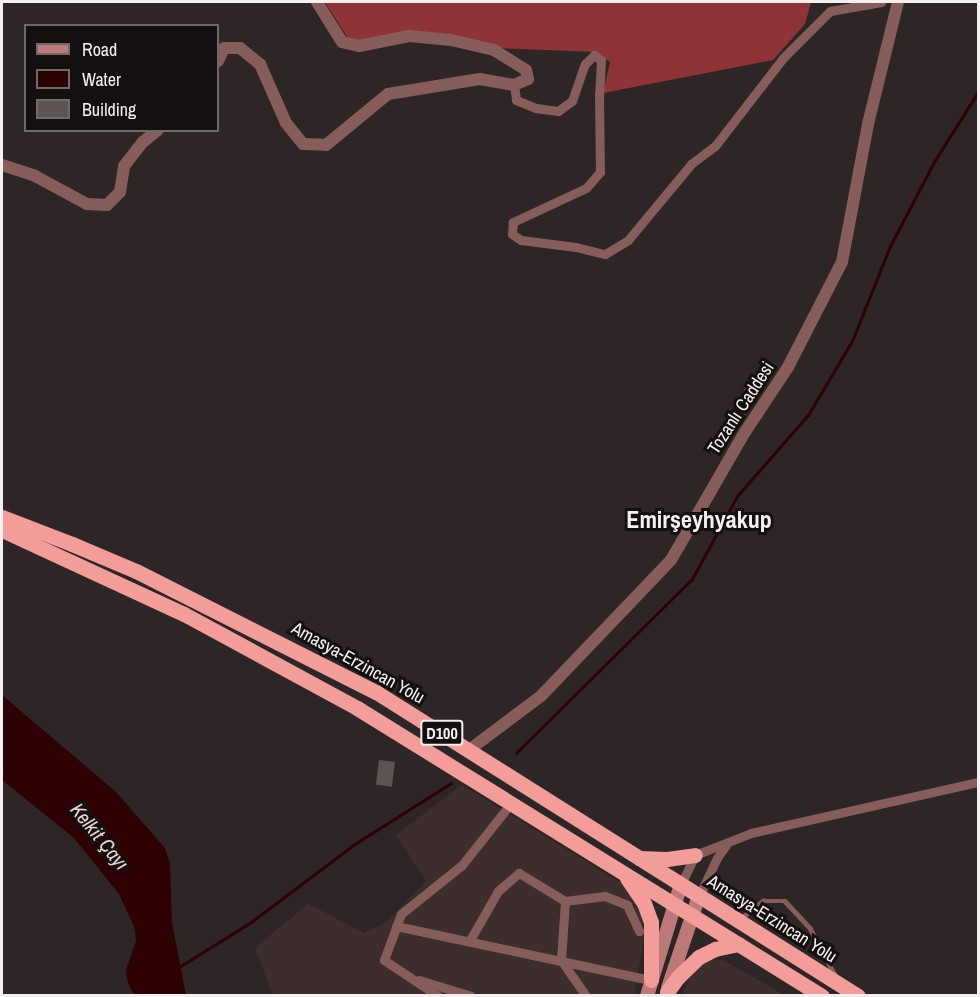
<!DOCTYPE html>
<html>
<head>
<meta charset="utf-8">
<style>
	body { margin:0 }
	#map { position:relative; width:980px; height:997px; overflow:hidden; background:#2e2626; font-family:"Archivo Narrow",sans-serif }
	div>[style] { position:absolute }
	.built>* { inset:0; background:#3d2e2d }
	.forest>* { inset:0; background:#8f3436 }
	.water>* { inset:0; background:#2e0104 }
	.stream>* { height:3px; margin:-1.5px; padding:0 1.5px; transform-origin:1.5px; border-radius:1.5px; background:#2e0104 }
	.building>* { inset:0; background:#5c5353; transform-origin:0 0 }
	.service>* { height:4.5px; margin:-2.25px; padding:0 2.25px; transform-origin:2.25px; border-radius:2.25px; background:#875d5b }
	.minor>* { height:9px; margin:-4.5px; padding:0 4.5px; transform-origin:4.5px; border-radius:4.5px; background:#875d5b }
	.tertiary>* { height:12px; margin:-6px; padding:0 6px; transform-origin:6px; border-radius:6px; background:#875d5b }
	.secondary>* { height:14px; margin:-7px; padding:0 7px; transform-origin:7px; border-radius:7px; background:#bc7977 }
	.trunk>* { height:15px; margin:-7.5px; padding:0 7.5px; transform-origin:7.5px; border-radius:7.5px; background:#f29d9a }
	span { translate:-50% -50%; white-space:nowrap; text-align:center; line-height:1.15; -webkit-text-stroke:6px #141010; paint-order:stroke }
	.shield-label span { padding:2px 4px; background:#141010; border:2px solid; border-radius:4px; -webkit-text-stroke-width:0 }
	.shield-label { font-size:16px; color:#f5f0ef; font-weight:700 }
	.street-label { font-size:18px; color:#f5f0ef }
	.water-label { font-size:20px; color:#efd3d2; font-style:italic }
	.district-label { font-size:24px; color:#f5f0ef; font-weight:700 }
	.frame { position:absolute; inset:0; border:3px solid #f5f0ef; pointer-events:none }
	.legend { position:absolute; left:24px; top:24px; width:195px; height:108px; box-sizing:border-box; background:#141010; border:2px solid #6e6a69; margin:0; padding:8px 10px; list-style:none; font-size:18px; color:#f5f0ef }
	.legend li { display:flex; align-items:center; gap:12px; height:30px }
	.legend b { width:30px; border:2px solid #6e6a69 }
</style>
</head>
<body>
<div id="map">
	<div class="built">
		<i style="clip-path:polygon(462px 785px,626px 886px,643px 918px,643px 944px,634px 995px,273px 995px,255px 948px,308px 904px,364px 933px,386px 922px,426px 881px,396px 835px)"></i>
		<i style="clip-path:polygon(716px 959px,725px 961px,784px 995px,681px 996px,696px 967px)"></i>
	</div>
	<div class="forest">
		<i style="clip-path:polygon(325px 2px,811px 2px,805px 24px,773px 60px,603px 93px,610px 62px,596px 52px,496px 48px,411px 34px,369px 46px,349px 40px)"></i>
	</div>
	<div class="water">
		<i style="clip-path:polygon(2px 695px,116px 792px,165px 848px,170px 864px,172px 923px,186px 995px,134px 995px,128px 983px,126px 970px,136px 941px,135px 929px,119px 894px,74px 838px,2px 780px)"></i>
	</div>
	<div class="stream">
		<i style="left:516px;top:753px;width:247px;rotate:-44.7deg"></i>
		<i style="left:692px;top:579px;width:94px;rotate:-61.5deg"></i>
		<i style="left:737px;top:496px;width:108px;rotate:-48.8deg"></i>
		<i style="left:808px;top:415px;width:86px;rotate:-59.3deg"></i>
		<i style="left:852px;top:341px;width:102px;rotate:-68.2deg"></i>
		<i style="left:890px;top:246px;width:97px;rotate:-62.4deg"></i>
		<i style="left:935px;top:160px;width:80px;rotate:-57.7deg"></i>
		<i style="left:179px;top:967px;width:85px;rotate:-32deg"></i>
		<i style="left:251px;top:922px;width:128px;rotate:-37deg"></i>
		<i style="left:353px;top:845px;width:116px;rotate:-32.3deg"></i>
	</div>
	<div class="building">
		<i style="left:379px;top:760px;width:16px;height:25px;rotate:7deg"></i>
	</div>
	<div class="service">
		<i style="left:741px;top:918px;width:28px;rotate:-38deg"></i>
		<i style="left:763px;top:901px;width:22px"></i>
		<i style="left:785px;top:901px;width:37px;rotate:47deg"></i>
		<i style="left:810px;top:928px;width:55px;rotate:62deg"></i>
	</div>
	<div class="minor">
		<i style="left:514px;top:85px;width:15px;rotate:82deg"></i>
		<i style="left:516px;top:100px;width:22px;rotate:22deg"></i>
		<i style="left:536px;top:108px;width:22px;rotate:8deg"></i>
		<i style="left:558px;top:111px;width:17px;rotate:-36deg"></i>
		<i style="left:572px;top:101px;width:39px;rotate:-71deg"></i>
		<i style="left:585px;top:64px;width:13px;rotate:-45deg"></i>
		<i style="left:594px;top:55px;width:9px;rotate:36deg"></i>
		<i style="left:601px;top:60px;width:34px;rotate:93deg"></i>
		<i style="left:599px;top:94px;width:78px;rotate:89.3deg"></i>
		<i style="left:600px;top:172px;width:21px;rotate:131deg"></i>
		<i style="left:586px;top:188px;width:81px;rotate:155deg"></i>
		<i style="left:513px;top:222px;width:12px;rotate:95deg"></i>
		<i style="left:512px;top:234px;width:11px;rotate:34deg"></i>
		<i style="left:521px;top:240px;width:55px;rotate:7.3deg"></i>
		<i style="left:576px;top:247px;width:30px;rotate:14deg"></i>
		<i style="left:605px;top:254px;width:27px;rotate:-31deg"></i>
		<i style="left:628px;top:240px;width:99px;rotate:-50.3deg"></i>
		<i style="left:691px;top:164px;width:30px;rotate:-37deg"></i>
		<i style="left:715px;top:146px;width:111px;rotate:-52.3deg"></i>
		<i style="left:783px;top:58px;width:66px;rotate:-45deg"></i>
		<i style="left:830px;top:11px;width:52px;rotate:-10deg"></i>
		<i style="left:681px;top:884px;width:32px;rotate:-64deg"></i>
		<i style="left:695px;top:855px;width:60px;rotate:-21.4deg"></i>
		<i style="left:751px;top:833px;width:233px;rotate:-12.7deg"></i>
		<i style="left:699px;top:896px;width:42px;rotate:-64.7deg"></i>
		<i style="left:717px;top:858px;width:16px;rotate:-55deg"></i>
		<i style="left:565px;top:901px;width:40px;rotate:-7.1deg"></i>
		<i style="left:605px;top:896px;width:24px;rotate:22deg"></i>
		<i style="left:627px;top:905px;width:29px;rotate:65deg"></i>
		<i style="left:396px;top:926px;width:261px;rotate:12deg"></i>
		<i style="left:470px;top:940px;width:56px;rotate:-60.3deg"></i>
		<i style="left:498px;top:891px;width:28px;rotate:-41deg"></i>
		<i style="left:519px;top:873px;width:54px;rotate:31.3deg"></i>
		<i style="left:565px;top:901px;width:59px;rotate:93.9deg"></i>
		<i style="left:561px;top:960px;width:44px;rotate:55.2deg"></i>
		<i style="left:419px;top:980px;width:54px;rotate:17.1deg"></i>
		<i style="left:438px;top:996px;width:65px;rotate:-146.3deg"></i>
		<i style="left:384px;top:960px;width:49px;rotate:-69.7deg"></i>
		<i style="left:401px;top:914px;width:78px;rotate:-38.8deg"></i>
		<i style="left:462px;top:865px;width:80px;rotate:-51.6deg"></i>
	</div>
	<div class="tertiary">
		<i style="left:218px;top:61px;width:14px;rotate:-65deg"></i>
		<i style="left:224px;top:48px;width:16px"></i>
		<i style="left:240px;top:48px;width:26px;rotate:39deg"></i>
		<i style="left:260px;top:64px;width:64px;rotate:66.2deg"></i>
		<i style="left:286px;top:123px;width:27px;rotate:51deg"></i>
		<i style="left:303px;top:144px;width:23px;rotate:2deg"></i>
		<i style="left:326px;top:145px;width:80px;rotate:-39.4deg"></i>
		<i style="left:388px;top:94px;width:93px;rotate:-9.3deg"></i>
		<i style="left:480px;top:79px;width:35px;rotate:10deg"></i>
		<i style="left:514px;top:85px;width:15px;rotate:-23deg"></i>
		<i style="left:528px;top:79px;width:9px;rotate:-103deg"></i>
		<i style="left:526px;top:70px;width:38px;rotate:-148deg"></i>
		<i style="left:494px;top:50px;width:44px;rotate:-166.9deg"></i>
		<i style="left:451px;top:40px;width:42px;rotate:-174.6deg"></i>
		<i style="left:409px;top:36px;width:51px;rotate:168.7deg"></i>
		<i style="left:359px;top:46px;width:17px;rotate:-167deg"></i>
		<i style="left:342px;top:42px;width:47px;rotate:-122deg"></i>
		<i style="left:2px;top:165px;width:35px;rotate:18deg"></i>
		<i style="left:35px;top:176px;width:59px;rotate:28.3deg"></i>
		<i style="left:87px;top:204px;width:20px;rotate:3deg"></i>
		<i style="left:107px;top:205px;width:18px;rotate:-45deg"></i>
		<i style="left:120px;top:192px;width:26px;rotate:-81deg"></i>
		<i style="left:124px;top:166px;width:31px;rotate:-52deg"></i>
		<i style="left:143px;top:142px;width:19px;rotate:-39deg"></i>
		<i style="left:469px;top:750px;width:90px;rotate:-36.9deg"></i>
		<i style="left:541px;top:696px;width:188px;rotate:-46.3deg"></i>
		<i style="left:671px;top:560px;width:148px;rotate:-60deg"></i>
		<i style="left:745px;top:432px;width:78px;rotate:-56.5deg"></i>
		<i style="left:788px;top:367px;width:118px;rotate:-62.8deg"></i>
		<i style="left:842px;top:262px;width:140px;rotate:-79.3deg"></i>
		<i style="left:868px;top:124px;width:126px;rotate:-76.2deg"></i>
	</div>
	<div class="secondary">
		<i style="left:668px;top:988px;width:97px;rotate:-71.4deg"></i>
		<i style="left:647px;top:996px;width:117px;rotate:-73.1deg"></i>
	</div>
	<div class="trunk">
		<i style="left:2px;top:517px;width:75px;rotate:21.1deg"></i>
		<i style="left:72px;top:544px;width:69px;rotate:22.9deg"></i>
		<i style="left:136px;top:571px;width:269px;rotate:26.8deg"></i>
		<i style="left:376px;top:692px;width:570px;rotate:32.24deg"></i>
		<i style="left:2px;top:530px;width:200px;rotate:24.8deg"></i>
		<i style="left:184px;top:614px;width:197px;rotate:28.5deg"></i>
		<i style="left:357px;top:708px;width:547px;rotate:31.77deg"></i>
		<i style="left:639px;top:858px;width:28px;rotate:2deg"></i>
		<i style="left:667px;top:859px;width:28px;rotate:-8deg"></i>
		<i style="left:627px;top:878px;width:30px;rotate:56deg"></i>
		<i style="left:644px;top:903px;width:20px;rotate:70deg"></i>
		<i style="left:651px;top:922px;width:58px;rotate:90deg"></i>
		<i style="left:667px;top:992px;width:19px;rotate:-54deg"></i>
		<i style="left:678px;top:977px;width:29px;rotate:-44deg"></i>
		<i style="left:699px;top:957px;width:18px;rotate:-27deg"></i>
		<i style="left:715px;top:949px;width:24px;rotate:-12deg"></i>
	</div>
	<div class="shield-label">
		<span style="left:442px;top:733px">D100</span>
	</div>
	<div class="street-label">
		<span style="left:741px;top:408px;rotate:-57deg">Tozanlı Caddesi</span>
		<span style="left:358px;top:663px;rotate:29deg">Amasya-Erzincan Yolu</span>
		<span style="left:772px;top:919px;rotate:32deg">Amasya-Erzincan Yolu</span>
	</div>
	<div class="water-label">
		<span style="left:100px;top:836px;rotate:51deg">Kelkit Çayı</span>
	</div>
	<div class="district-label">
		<span style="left:699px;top:520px">Emirşeyhyakup</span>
	</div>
	<div class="frame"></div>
	<ul class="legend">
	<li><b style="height:8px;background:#bc7977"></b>Road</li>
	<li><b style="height:16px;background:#2e0104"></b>Water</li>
	<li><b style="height:16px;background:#5c5353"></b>Building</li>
	</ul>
</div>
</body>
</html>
